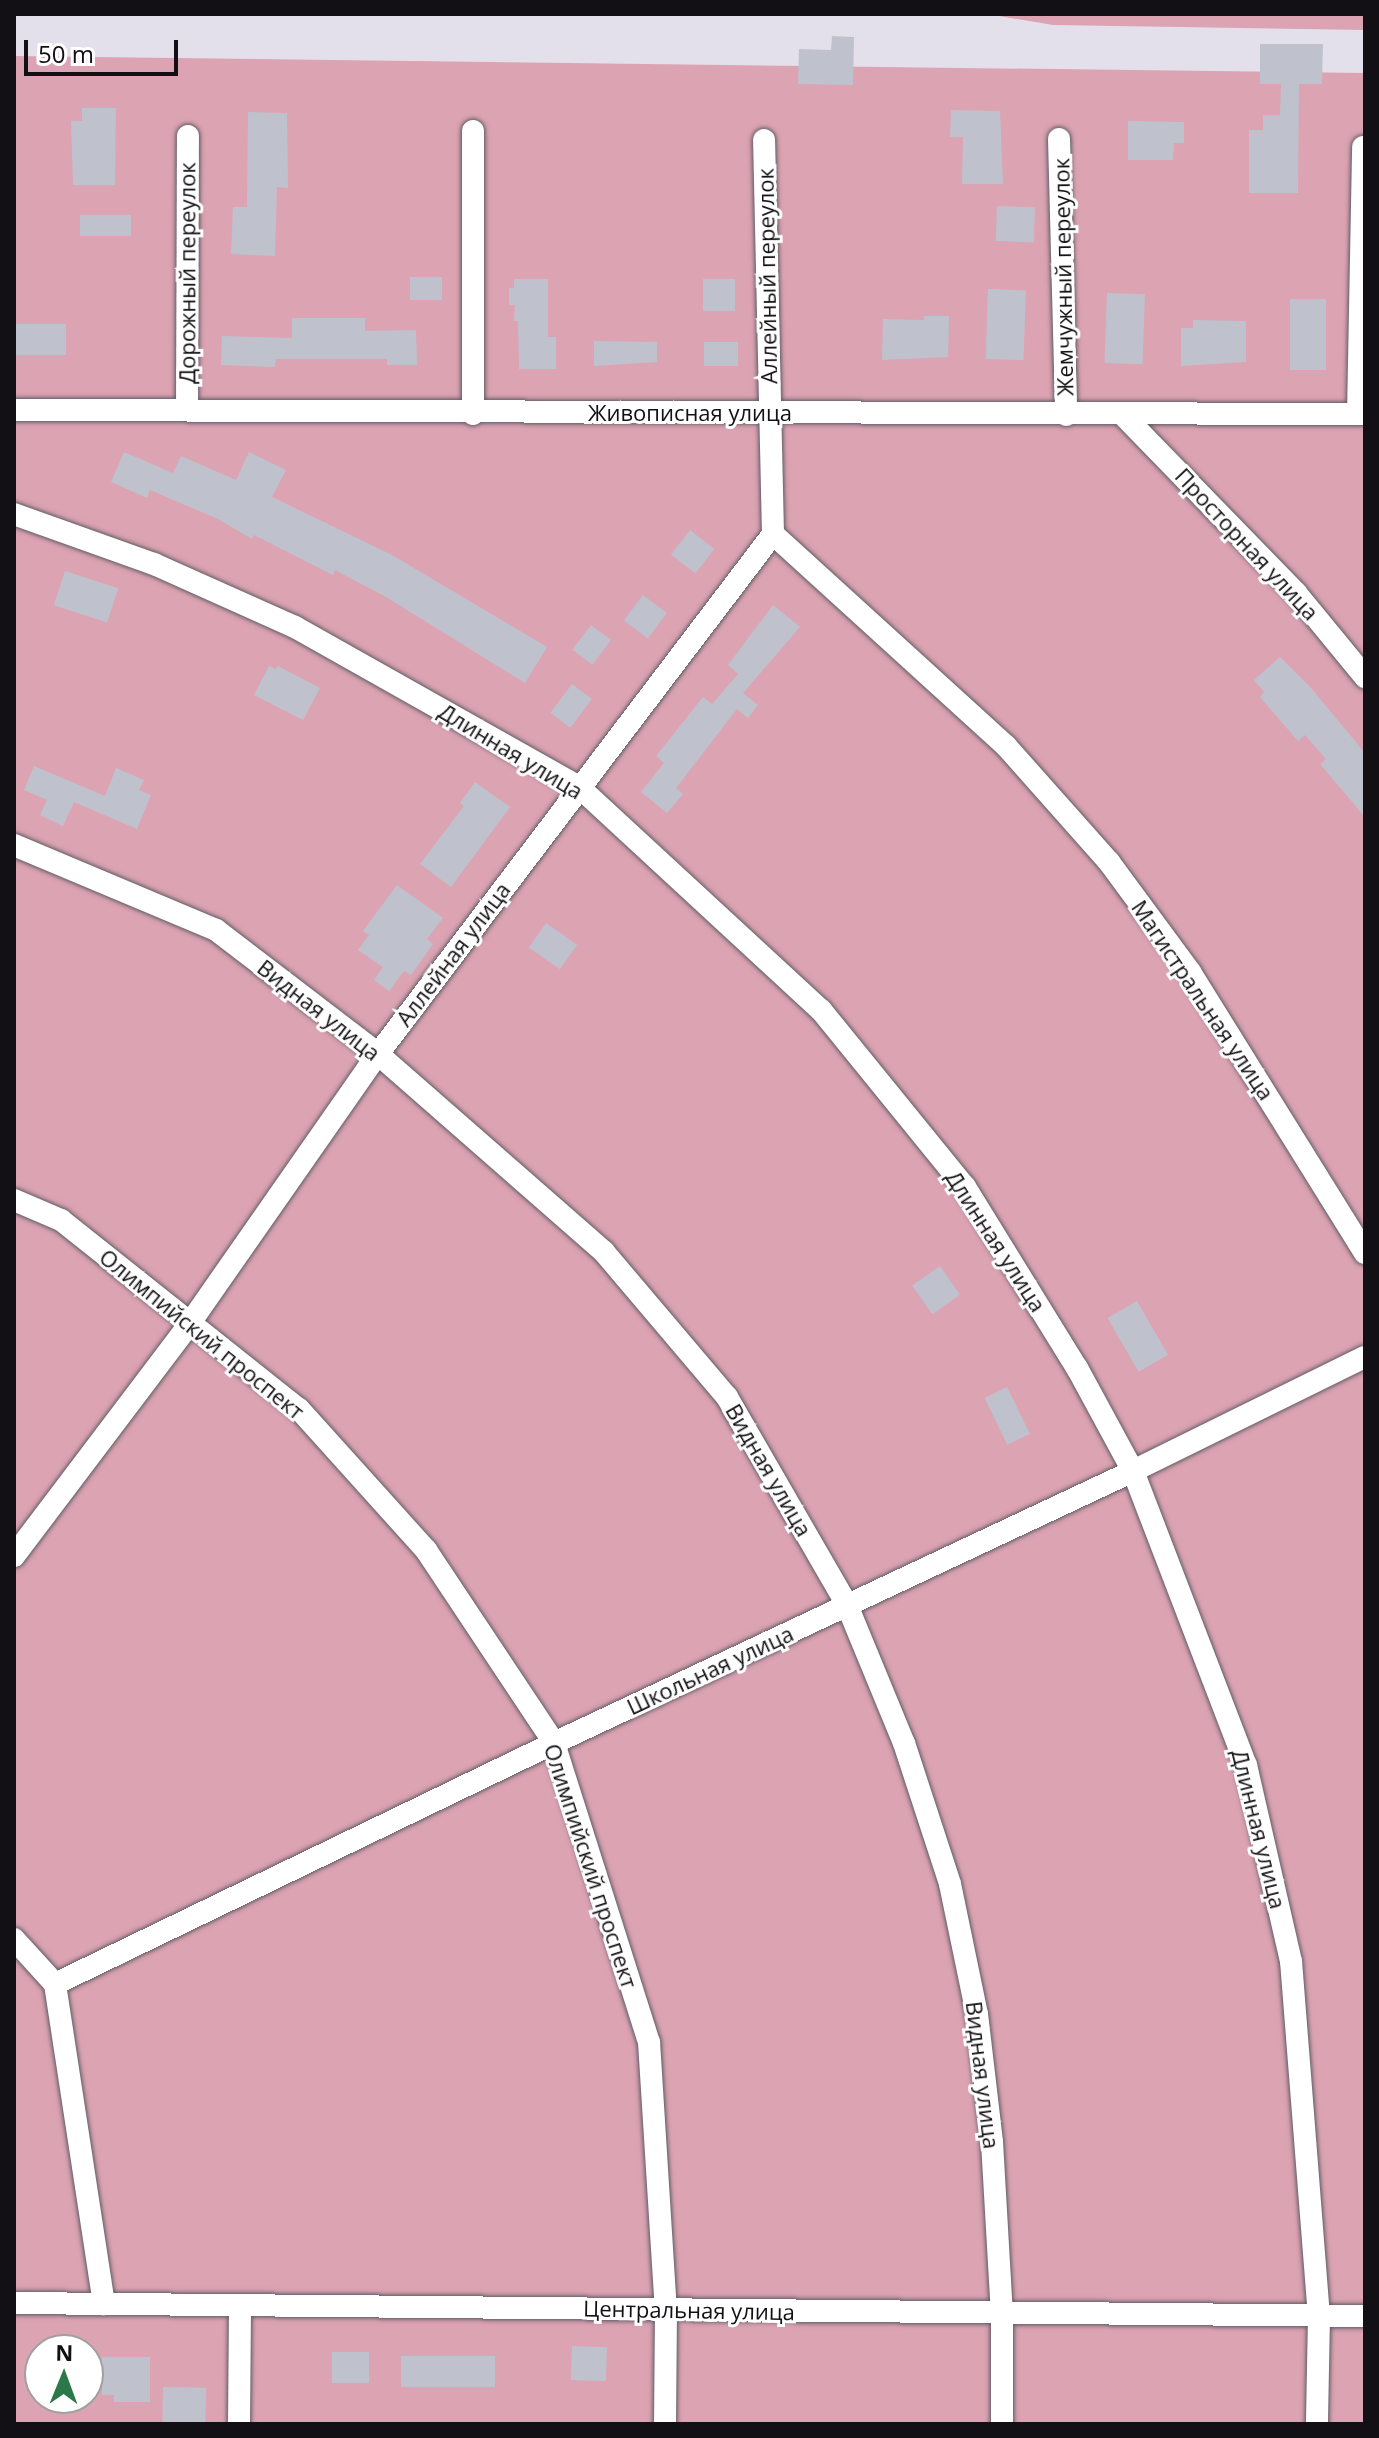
<!DOCTYPE html>
<html>
<head>
<meta charset="utf-8">
<style>
	body { margin:0 }
	#map { position:relative; width:1379px; height:2438px; overflow:hidden; background:#e4e0eb; font-family:"Open Sans",sans-serif }
	div>[style] { position:absolute }
	.green>* { inset:0; background:#dca3b2 }
	.building>* { inset:0; background:#bfc2cd; transform-origin:0 0 }
	.roads { filter:drop-shadow(0 0 2px #605c66) drop-shadow(0 0 2px #605c66) }
	.street>* { height:22px; margin:-11px; padding:0 11px; transform-origin:11px; border-radius:11px; background:#fff }
	span { translate:-50% -50%; white-space:nowrap; text-align:center; line-height:1.15; -webkit-text-stroke:6px #fff; paint-order:stroke }
	.street-label { font-size:22px; color:#121014 }
	.frame { position:absolute; inset:0; border:16px solid #121014; pointer-events:none }
	.north { position:absolute; left:24px; top:2334px; width:80px; height:80px; box-sizing:border-box; background:#fff; border:2px solid #a09fa1; border-radius:50%; rotate:1deg; font-size:22px; font-weight:700; line-height:32px; text-align:center; color:#121014 }
	.north::after { content:''; display:block; margin:auto; width:28px; height:36px; background:#2b7848; clip-path:polygon(50% 0,100% 100%,50% 72%,0 100%) }
	.scale { position:absolute; left:24px; top:40px; width:154px; height:36px; box-sizing:border-box; border:4px solid #121014; border-top:0; padding-left:10px; font-size:24px; line-height:28px; white-space:nowrap; color:#121014; -webkit-text-stroke:6px #fff; paint-order:stroke }
</style>
</head>
<body>
<div id="map">
	<div class="green">
		<i style="clip-path:polygon(987px 14px,1365px 14px,1365px 30px,1053px 25px)"></i>
		<i style="clip-path:polygon(evenodd,14px 56px,1365px 73px,1365px 2424px,14px 2424px,14px 56px,40px 2350px,88px 2350px,88px 2398px,40px 2398px,40px 2350px)"></i>
	</div>
	<div class="building">
		<i style="clip-path:polygon(832px 36px,854px 37px,853px 85px,798px 84px,799px 49px,831px 50px)"></i>
		<i style="clip-path:polygon(1260px 44px,1323px 44px,1322px 84px,1299px 84px,1298px 193px,1249px 193px,1249px 130px,1263px 130px,1263px 115px,1280px 115px,1281px 84px,1260px 84px)"></i>
		<i style="clip-path:polygon(82px 108px,116px 108px,115px 185px,73px 185px,71px 121px,82px 121px)"></i>
		<i style="clip-path:polygon(951px 110px,1000px 111px,1003px 184px,962px 184px,963px 137px,950px 137px)"></i>
		<i style="clip-path:polygon(248px 112px,287px 113px,288px 188px,277px 187px,275px 256px,231px 254px,233px 207px,247px 207px)"></i>
		<i style="clip-path:polygon(1128px 121px,1184px 122px,1184px 143px,1174px 143px,1173px 160px,1128px 160px)"></i>
		<i style="left:997px;top:206px;width:38px;height:35px;rotate:2deg"></i>
		<i style="left:131px;top:215px;width:21px;height:51px;rotate:90deg"></i>
		<i style="left:442px;top:277px;width:23px;height:32px;rotate:90deg"></i>
		<i style="clip-path:polygon(514px 279px,548px 279px,548px 337px,556px 337px,556px 369px,519px 369px,518px 321px,514px 321px,515px 305px,509px 305px,509px 288px,514px 288px)"></i>
		<i style="left:703px;top:279px;width:32px;height:32px"></i>
		<i style="left:988px;top:289px;width:38px;height:70px;rotate:2deg"></i>
		<i style="left:1107px;top:293px;width:38px;height:70px;rotate:2deg"></i>
		<i style="left:1290px;top:299px;width:36px;height:71px"></i>
		<i style="clip-path:polygon(924px 316px,949px 316px,948px 357px,882px 360px,883px 319px,924px 320px)"></i>
		<i style="clip-path:polygon(292px 318px,365px 318px,365px 331px,416px 330px,417px 365px,387px 365px,387px 359px,276px 359px,275px 367px,221px 365px,222px 336px,292px 338px)"></i>
		<i style="clip-path:polygon(1193px 320px,1246px 321px,1246px 362px,1181px 366px,1181px 328px,1193px 328px)"></i>
		<i style="left:14px;top:324px;width:52px;height:31px"></i>
		<i style="clip-path:polygon(594px 341px,657px 342px,657px 362px,594px 366px)"></i>
		<i style="left:704px;top:342px;width:34px;height:24px"></i>
		<i style="clip-path:polygon(124px 452px,173px 473px,181px 456px,236px 480px,249px 452px,286px 470px,272px 497px,392px 555px,547px 647px,525px 683px,386px 597px,335px 570px,333px 575px,254px 535px,252px 539px,218px 519px,150px 490px,147px 498px,111px 482px)"></i>
		<i style="left:690px;top:530px;width:31px;height:31px;rotate:38deg"></i>
		<i style="left:65px;top:571px;width:56px;height:36px;rotate:18deg"></i>
		<i style="left:643px;top:595px;width:30px;height:32px;rotate:37deg"></i>
		<i style="clip-path:polygon(773px 605px,800px 627px,743px 693px,758px 705px,748px 718px,737px 709px,676px 788px,683px 794px,667px 813px,641px 792px,664px 763px,656px 756px,703px 697px,712px 704px,738px 674px,728px 665px)"></i>
		<i style="left:591px;top:625px;width:25px;height:31px;rotate:37deg"></i>
		<i style="clip-path:polygon(1280px 657px,1311px 688px,1365px 753px,1365px 817px,1320px 764px,1326px 759px,1305px 735px,1298px 741px,1260px 697px,1264px 692px,1254px 680px)"></i>
		<i style="clip-path:polygon(269px 666px,276px 669px,278px 666px,320px 688px,303px 720px,254px 695px)"></i>
		<i style="left:572px;top:684px;width:25px;height:36px;rotate:37deg"></i>
		<i style="clip-path:polygon(34px 766px,105px 796px,116px 768px,144px 780px,139px 790px,151px 795px,137px 829px,74px 802px,63px 826px,40px 815px,47px 800px,24px 790px)"></i>
		<i style="clip-path:polygon(475px 782px,510px 807px,451px 887px,420px 864px,464px 806px,460px 803px)"></i>
		<i style="clip-path:polygon(397px 885px,443px 918px,427px 939px,433px 944px,411px 975px,404px 971px,389px 991px,374px 980px,383px 967px,358px 950px,369px 935px,363px 931px)"></i>
		<i style="left:546px;top:923px;width:38px;height:30px;rotate:35deg"></i>
		<i style="left:940px;top:1266px;width:35px;height:34px;rotate:55deg"></i>
		<i style="left:1137px;top:1301px;width:62px;height:34px;rotate:60deg"></i>
		<i style="left:1007px;top:1387px;width:52px;height:25px;rotate:64deg"></i>
		<i style="left:572px;top:2346px;width:35px;height:34px;rotate:2deg"></i>
		<i style="left:332px;top:2352px;width:37px;height:31px"></i>
		<i style="left:401px;top:2356px;width:94px;height:31px"></i>
		<i style="clip-path:polygon(102px 2357px,150px 2357px,150px 2402px,114px 2402px,114px 2395px,102px 2395px)"></i>
		<i style="left:163px;top:2387px;width:43px;height:37px;rotate:1deg"></i>
	</div>
	<div class="roads">
		<div class="street">
			<i style="left:473px;top:131px;width:283px;rotate:90deg"></i>
			<i style="left:1059px;top:139px;width:276px;rotate:88.5deg"></i>
			<i style="left:14px;top:410px;width:1351px;rotate:0.17deg"></i>
			<i style="left:187px;top:410px;width:274px;rotate:-89.8deg"></i>
			<i style="left:1358px;top:414px;width:267px;rotate:-88.9deg"></i>
			<i style="left:1124px;top:416px;width:247px;rotate:45.8deg"></i>
			<i style="left:1296px;top:593px;width:109px;rotate:50.6deg"></i>
			<i style="left:14px;top:514px;width:149px;rotate:19.7deg"></i>
			<i style="left:154px;top:564px;width:154px;rotate:24.1deg"></i>
			<i style="left:295px;top:627px;width:326px;rotate:29.4deg"></i>
			<i style="left:579px;top:787px;width:329px;rotate:42.7deg"></i>
			<i style="left:821px;top:1010px;width:228px;rotate:50.9deg"></i>
			<i style="left:965px;top:1187px;width:213px;rotate:58.3deg"></i>
			<i style="left:1077px;top:1368px;width:117px;rotate:61.5deg"></i>
			<i style="left:1133px;top:1471px;width:315px;rotate:69deg"></i>
			<i style="left:1246px;top:1765px;width:201px;rotate:77.1deg"></i>
			<i style="left:1291px;top:1961px;width:356px;rotate:85.5deg"></i>
			<i style="left:1319px;top:2316px;width:108px;rotate:91.1deg"></i>
			<i style="left:773px;top:534px;width:315px;rotate:42.3deg"></i>
			<i style="left:1006px;top:746px;width:155px;rotate:48.4deg"></i>
			<i style="left:1109px;top:862px;width:137px;rotate:53.6deg"></i>
			<i style="left:1190px;top:972px;width:331px;rotate:58.1deg"></i>
			<i style="left:14px;top:845px;width:219px;rotate:22.8deg"></i>
			<i style="left:216px;top:930px;width:204px;rotate:37.4deg"></i>
			<i style="left:378px;top:1054px;width:300px;rotate:41.2deg"></i>
			<i style="left:604px;top:1252px;width:190px;rotate:49.7deg"></i>
			<i style="left:727px;top:1397px;width:240px;rotate:60deg"></i>
			<i style="left:847px;top:1605px;width:149px;rotate:67.6deg"></i>
			<i style="left:904px;top:1743px;width:148px;rotate:71.9deg"></i>
			<i style="left:950px;top:1884px;width:133px;rotate:78.3deg"></i>
			<i style="left:977px;top:2014px;width:129px;rotate:83.3deg"></i>
			<i style="left:992px;top:2142px;width:171px;rotate:86.7deg"></i>
			<i style="left:1002px;top:2313px;width:111px;rotate:90deg"></i>
			<i style="left:14px;top:1200px;width:51px;rotate:23.1deg"></i>
			<i style="left:61px;top:1220px;width:304px;rotate:38.5deg"></i>
			<i style="left:299px;top:1409px;width:190px;rotate:48deg"></i>
			<i style="left:426px;top:1550px;width:232px;rotate:56.4deg"></i>
			<i style="left:554px;top:1743px;width:314px;rotate:72.4deg"></i>
			<i style="left:649px;top:2042px;width:269px;rotate:86.4deg"></i>
			<i style="left:666px;top:2310px;width:114px;rotate:90.5deg"></i>
			<i style="left:14px;top:1556px;width:292px;rotate:-52.9deg"></i>
			<i style="left:190px;top:1323px;width:328px;rotate:-55.1deg"></i>
			<i style="left:378px;top:1054px;width:653px;rotate:-52.78deg"></i>
			<i style="left:773px;top:534px;width:394px;rotate:-91.3deg"></i>
			<i style="left:14px;top:1939px;width:61px;rotate:47.7deg"></i>
			<i style="left:55px;top:1984px;width:324px;rotate:81.3deg"></i>
			<i style="left:55px;top:1984px;width:554px;rotate:-25.78deg"></i>
			<i style="left:554px;top:1743px;width:640px;rotate:-25.16deg"></i>
			<i style="left:1133px;top:1471px;width:258px;rotate:-26.2deg"></i>
			<i style="left:14px;top:2303px;width:1351px;rotate:0.55deg"></i>
			<i style="left:239px;top:2424px;width:118px;rotate:-89.5deg"></i>
		</div>
	</div>
	<div class="street-label">
		<span style="left:187px;top:273px;rotate:-90deg">Дорожный переулок</span>
		<span style="left:767px;top:276px;rotate:-91deg">Аллейный переулок</span>
		<span style="left:1063px;top:277px;rotate:-91deg">Жемчужный переулок</span>
		<span style="left:690px;top:413px">Живописная улица</span>
		<span style="left:1247px;top:544px;rotate:47deg">Просторная улица</span>
		<span style="left:511px;top:751px;rotate:31deg">Длинная улица</span>
		<span style="left:453px;top:954px;rotate:-53deg">Аллейная улица</span>
		<span style="left:1203px;top:1000px;rotate:56deg">Магистральная улица</span>
		<span style="left:319px;top:1010px;rotate:38deg">Видная улица</span>
		<span style="left:996px;top:1241px;rotate:57deg">Длинная улица</span>
		<span style="left:202px;top:1334px;rotate:39deg">Олимпийский проспект</span>
		<span style="left:769px;top:1470px;rotate:60deg">Видная улица</span>
		<span style="left:710px;top:1670px;rotate:-25deg">Школьная улица</span>
		<span style="left:1259px;top:1829px;rotate:76deg">Длинная улица</span>
		<span style="left:591px;top:1866px;rotate:72deg">Олимпийский проспект</span>
		<span style="left:983px;top:2075px;rotate:83deg">Видная улица</span>
		<span style="left:689px;top:2310px;rotate:1deg">Центральная улица</span>
	</div>
	<div class="frame"></div>
	<div class="north">N</div>
	<div class="scale">50 m</div>
</div>
</body>
</html>
